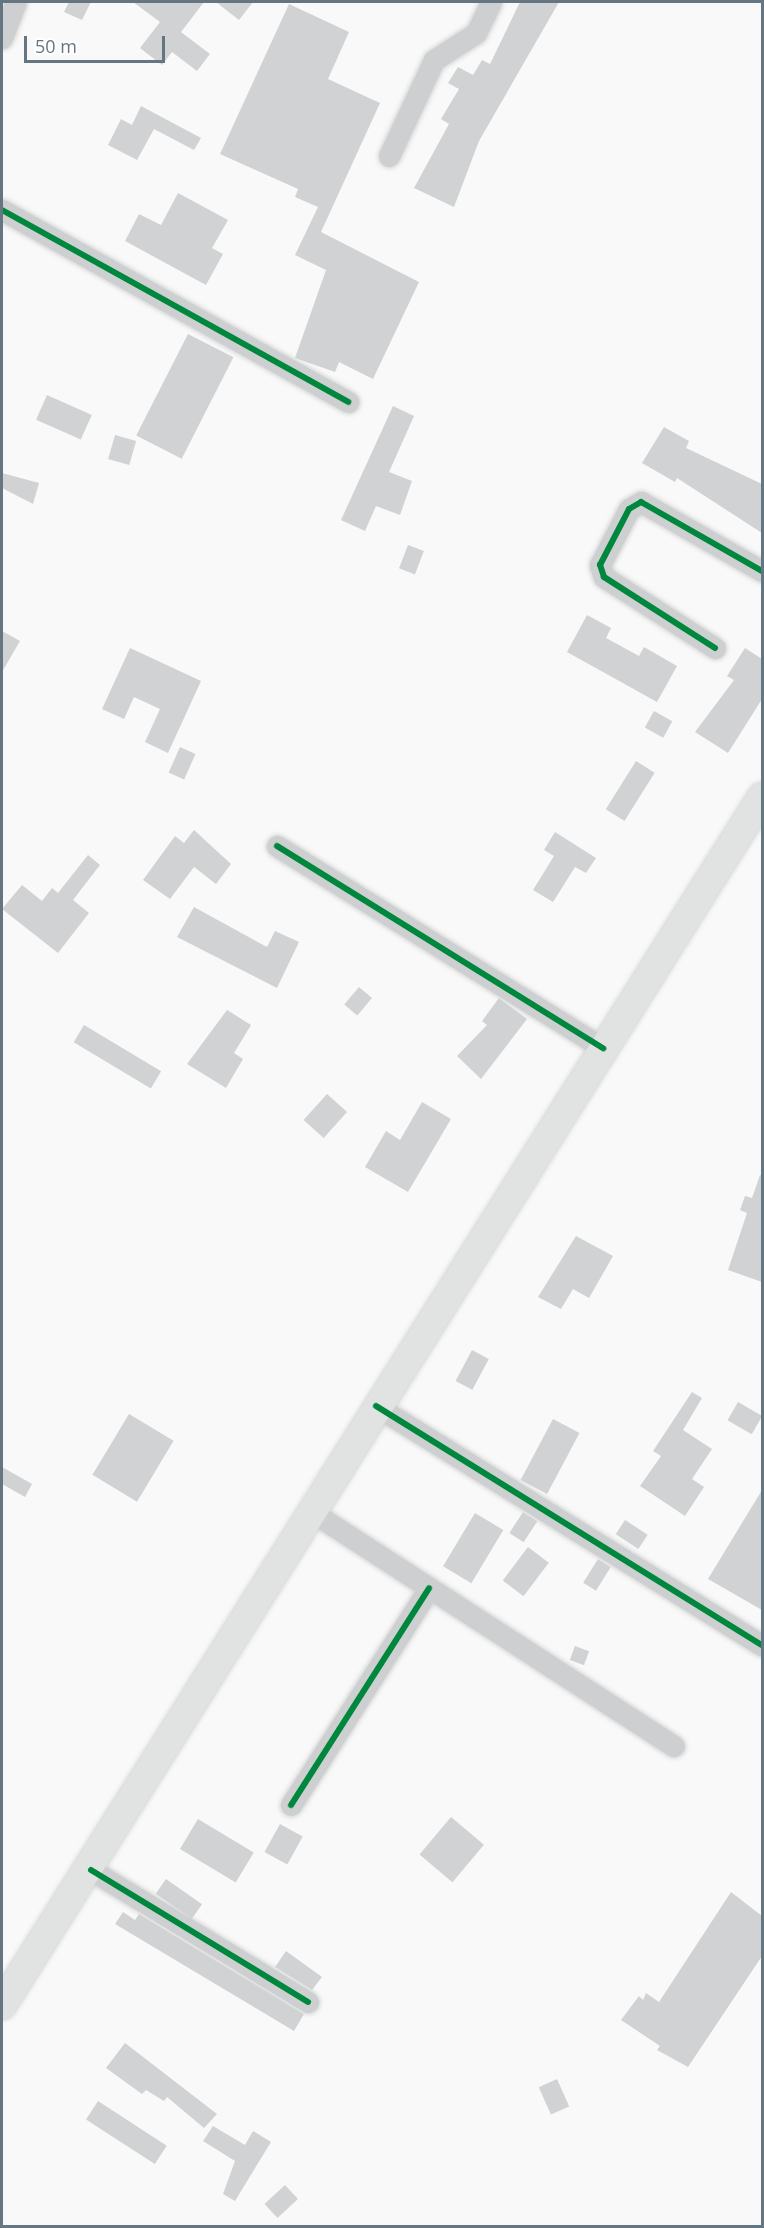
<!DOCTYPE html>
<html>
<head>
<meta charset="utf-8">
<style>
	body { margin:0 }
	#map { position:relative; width:764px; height:2228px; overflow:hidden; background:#f9f9f9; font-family:"Open Sans",sans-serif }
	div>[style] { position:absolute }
	.building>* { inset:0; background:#d0d2d3; transform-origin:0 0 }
	.roads { filter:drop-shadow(0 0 2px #d5d6d7) drop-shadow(0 0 2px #d5d6d7) }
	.minor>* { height:21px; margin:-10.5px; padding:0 10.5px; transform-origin:10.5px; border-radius:10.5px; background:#cecfd0 }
	.secondary>* { height:28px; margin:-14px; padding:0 14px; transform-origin:14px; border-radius:14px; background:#e1e2e2 }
	.cycleway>* { height:6px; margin:-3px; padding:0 3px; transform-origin:3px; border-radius:3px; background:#00873e }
	span { translate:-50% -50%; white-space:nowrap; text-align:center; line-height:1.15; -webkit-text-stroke:6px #fff; paint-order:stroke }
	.frame { position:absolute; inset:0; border:3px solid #657683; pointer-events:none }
	.scale { position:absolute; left:24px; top:36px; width:141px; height:27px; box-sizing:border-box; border:3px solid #657683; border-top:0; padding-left:8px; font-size:18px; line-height:21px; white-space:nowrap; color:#657683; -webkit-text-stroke:4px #fff; paint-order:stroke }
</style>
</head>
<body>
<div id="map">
	<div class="building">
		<i style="clip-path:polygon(69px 2px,91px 2px,82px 20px,64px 12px)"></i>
		<i style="clip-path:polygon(133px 2px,204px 2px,181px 32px,210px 54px,197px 71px,172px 52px,162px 65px,140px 48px,160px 22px)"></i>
		<i style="clip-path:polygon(216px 2px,253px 2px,239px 20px)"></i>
		<i style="clip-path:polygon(520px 2px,559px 2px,479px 141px,454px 207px,414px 188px,449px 124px,441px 119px,459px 89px,448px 83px,458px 67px,473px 75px,482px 60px,490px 64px)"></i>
		<i style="clip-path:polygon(289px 4px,349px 32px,328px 79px,380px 103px,321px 232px,419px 282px,373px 379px,339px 362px,335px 372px,295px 358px,326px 270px,295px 255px,318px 207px,295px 197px,298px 189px,220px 154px)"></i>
		<i style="clip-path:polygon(141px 106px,201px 138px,194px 150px,154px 129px,137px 160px,108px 145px,121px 119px,132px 125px)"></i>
		<i style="clip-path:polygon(178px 193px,228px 220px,212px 248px,223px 254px,206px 285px,125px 241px,139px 214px,161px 225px)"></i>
		<i style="left:188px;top:334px;width:51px;height:114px;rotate:27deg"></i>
		<i style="left:47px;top:395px;width:49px;height:27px;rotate:24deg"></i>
		<i style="clip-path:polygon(393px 406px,414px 416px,389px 472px,412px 481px,400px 515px,376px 506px,365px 531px,341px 520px)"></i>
		<i style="clip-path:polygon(664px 427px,689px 441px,686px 448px,762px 484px,762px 533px,677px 478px,675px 482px,642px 463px)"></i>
		<i style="left:115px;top:435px;width:22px;height:25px;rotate:16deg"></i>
		<i style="clip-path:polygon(2px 473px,39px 483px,33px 504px,2px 488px)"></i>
		<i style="left:408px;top:545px;width:17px;height:25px;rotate:21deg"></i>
		<i style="clip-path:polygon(587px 615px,611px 628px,606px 638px,639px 656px,644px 647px,677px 666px,657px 702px,567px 652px)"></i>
		<i style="clip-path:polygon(2px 631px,20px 641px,2px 672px)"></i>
		<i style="clip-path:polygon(130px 648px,201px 681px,168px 753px,145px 742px,160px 709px,134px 697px,124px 719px,102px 709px)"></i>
		<i style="clip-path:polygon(745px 648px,762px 659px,762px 699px,728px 753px,695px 732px,734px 680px,727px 676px)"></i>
		<i style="left:654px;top:711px;width:21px;height:19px;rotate:29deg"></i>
		<i style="left:180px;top:747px;width:17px;height:28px;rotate:24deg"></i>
		<i style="left:636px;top:761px;width:22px;height:57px;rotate:32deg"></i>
		<i style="clip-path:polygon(194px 830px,231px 864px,216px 884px,194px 867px,170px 899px,143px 880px,175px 836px,184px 843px)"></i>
		<i style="clip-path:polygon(555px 832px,596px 858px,586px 873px,575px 867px,553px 902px,533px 890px,554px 856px,544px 850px)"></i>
		<i style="clip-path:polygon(88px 855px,100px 865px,73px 900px,89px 913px,58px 953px,2px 909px,22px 885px,42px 901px,52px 888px,58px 893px)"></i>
		<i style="clip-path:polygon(194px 907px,267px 947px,275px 931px,299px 942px,277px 988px,177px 937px)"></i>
		<i style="left:359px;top:987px;width:17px;height:23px;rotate:40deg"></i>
		<i style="clip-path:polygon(499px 998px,527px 1019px,481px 1079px,457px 1056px,487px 1025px,482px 1021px)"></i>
		<i style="clip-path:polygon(227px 1010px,251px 1025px,234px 1053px,243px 1059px,226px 1088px,187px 1064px)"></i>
		<i style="left:84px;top:1025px;width:90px;height:20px;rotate:31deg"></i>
		<i style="left:327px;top:1094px;width:27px;height:35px;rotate:42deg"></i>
		<i style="clip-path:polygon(422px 1102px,451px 1119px,408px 1192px,365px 1167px,386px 1131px,400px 1140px)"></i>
		<i style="clip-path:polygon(760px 1175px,762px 1176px,762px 1282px,728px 1270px,747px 1213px,740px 1210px,745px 1196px,752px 1198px)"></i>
		<i style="clip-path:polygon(576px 1236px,613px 1256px,589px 1298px,573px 1289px,561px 1309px,538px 1297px)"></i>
		<i style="left:472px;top:1350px;width:19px;height:35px;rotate:28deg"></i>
		<i style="clip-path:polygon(692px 1392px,702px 1398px,683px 1430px,712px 1449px,692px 1479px,704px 1487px,685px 1516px,640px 1486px,661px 1456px,653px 1451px)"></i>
		<i style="left:738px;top:1402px;width:28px;height:21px;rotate:30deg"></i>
		<i style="left:129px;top:1414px;width:52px;height:71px;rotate:31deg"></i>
		<i style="left:553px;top:1419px;width:30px;height:69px;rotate:28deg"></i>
		<i style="clip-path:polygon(2px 1467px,32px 1484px,25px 1497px,2px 1484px)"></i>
		<i style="clip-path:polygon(762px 1490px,762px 1610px,708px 1579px)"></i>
		<i style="left:523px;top:1512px;width:17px;height:25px;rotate:33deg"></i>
		<i style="left:475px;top:1513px;width:33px;height:62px;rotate:31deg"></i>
		<i style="left:625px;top:1520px;width:27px;height:17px;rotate:33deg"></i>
		<i style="left:528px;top:1547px;width:26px;height:42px;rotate:37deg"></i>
		<i style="left:598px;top:1559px;width:15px;height:28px;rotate:32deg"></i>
		<i style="left:575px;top:1646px;width:15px;height:15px;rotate:20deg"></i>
		<i style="left:451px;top:1817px;width:43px;height:49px;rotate:40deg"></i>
		<i style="left:198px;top:1819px;width:65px;height:35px;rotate:31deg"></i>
		<i style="left:280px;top:1824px;width:26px;height:32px;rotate:29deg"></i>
		<i style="left:166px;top:1879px;width:44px;height:18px;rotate:35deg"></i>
		<i style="clip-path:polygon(731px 1892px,762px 1916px,762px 1956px,688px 2067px,657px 2050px,660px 2046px,621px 2020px,639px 1996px,643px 2000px,646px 1993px,659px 2002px)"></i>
		<i style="clip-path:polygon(123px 1912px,135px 1920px,139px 1914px,304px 2014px,294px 2031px,115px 1924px)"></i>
		<i style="clip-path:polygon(286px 1951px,322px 1977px,312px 1990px,275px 1967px)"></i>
		<i style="clip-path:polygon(125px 2043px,217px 2114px,204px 2128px,167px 2097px,164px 2101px,146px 2090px,142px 2094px,106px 2068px)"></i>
		<i style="left:557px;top:2079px;width:30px;height:20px;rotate:66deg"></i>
		<i style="left:98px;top:2101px;width:82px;height:22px;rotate:33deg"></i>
		<i style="clip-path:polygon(213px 2126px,245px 2145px,253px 2131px,271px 2142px,235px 2201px,223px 2194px,235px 2161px,203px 2141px)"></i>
		<i style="left:285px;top:2185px;width:19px;height:28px;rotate:47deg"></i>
	</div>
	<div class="roads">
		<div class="minor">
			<i style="left:2px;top:38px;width:39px;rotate:-69deg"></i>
			<i style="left:389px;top:156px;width:106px;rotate:-64.9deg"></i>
			<i style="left:434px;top:60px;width:50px;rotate:-32.7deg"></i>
			<i style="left:476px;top:33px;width:34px;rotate:-64deg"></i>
			<i style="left:2px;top:210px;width:396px;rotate:29deg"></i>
			<i style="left:715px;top:648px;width:132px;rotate:-147.4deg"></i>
			<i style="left:604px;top:577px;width:13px;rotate:-108deg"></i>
			<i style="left:600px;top:565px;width:63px;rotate:-62.6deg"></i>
			<i style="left:629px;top:509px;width:14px;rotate:-30deg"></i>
			<i style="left:641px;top:502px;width:139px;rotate:29.7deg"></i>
			<i style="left:277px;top:846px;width:384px;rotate:31.8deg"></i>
			<i style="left:376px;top:1406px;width:454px;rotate:31.8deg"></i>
			<i style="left:312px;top:1512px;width:431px;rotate:32.9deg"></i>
			<i style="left:291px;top:1805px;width:257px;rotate:-57.5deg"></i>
			<i style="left:91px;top:1870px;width:254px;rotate:31.3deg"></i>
		</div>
		<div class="secondary">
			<i style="left:2px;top:2005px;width:1427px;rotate:-57.82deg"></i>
		</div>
	</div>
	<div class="cycleway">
		<i style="left:2px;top:210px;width:396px;rotate:29deg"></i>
		<i style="left:715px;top:648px;width:132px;rotate:-147.4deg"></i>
		<i style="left:604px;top:577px;width:13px;rotate:-108deg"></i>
		<i style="left:600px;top:565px;width:63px;rotate:-62.6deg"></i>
		<i style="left:629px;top:509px;width:14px;rotate:-30deg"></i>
		<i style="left:641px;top:502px;width:139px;rotate:29.7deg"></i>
		<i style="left:277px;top:846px;width:384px;rotate:31.8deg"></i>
		<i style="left:376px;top:1406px;width:454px;rotate:31.8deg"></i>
		<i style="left:291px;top:1805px;width:257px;rotate:-57.5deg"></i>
		<i style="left:91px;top:1870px;width:254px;rotate:31.3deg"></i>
	</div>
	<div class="frame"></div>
	<div class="scale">50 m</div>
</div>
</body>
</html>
